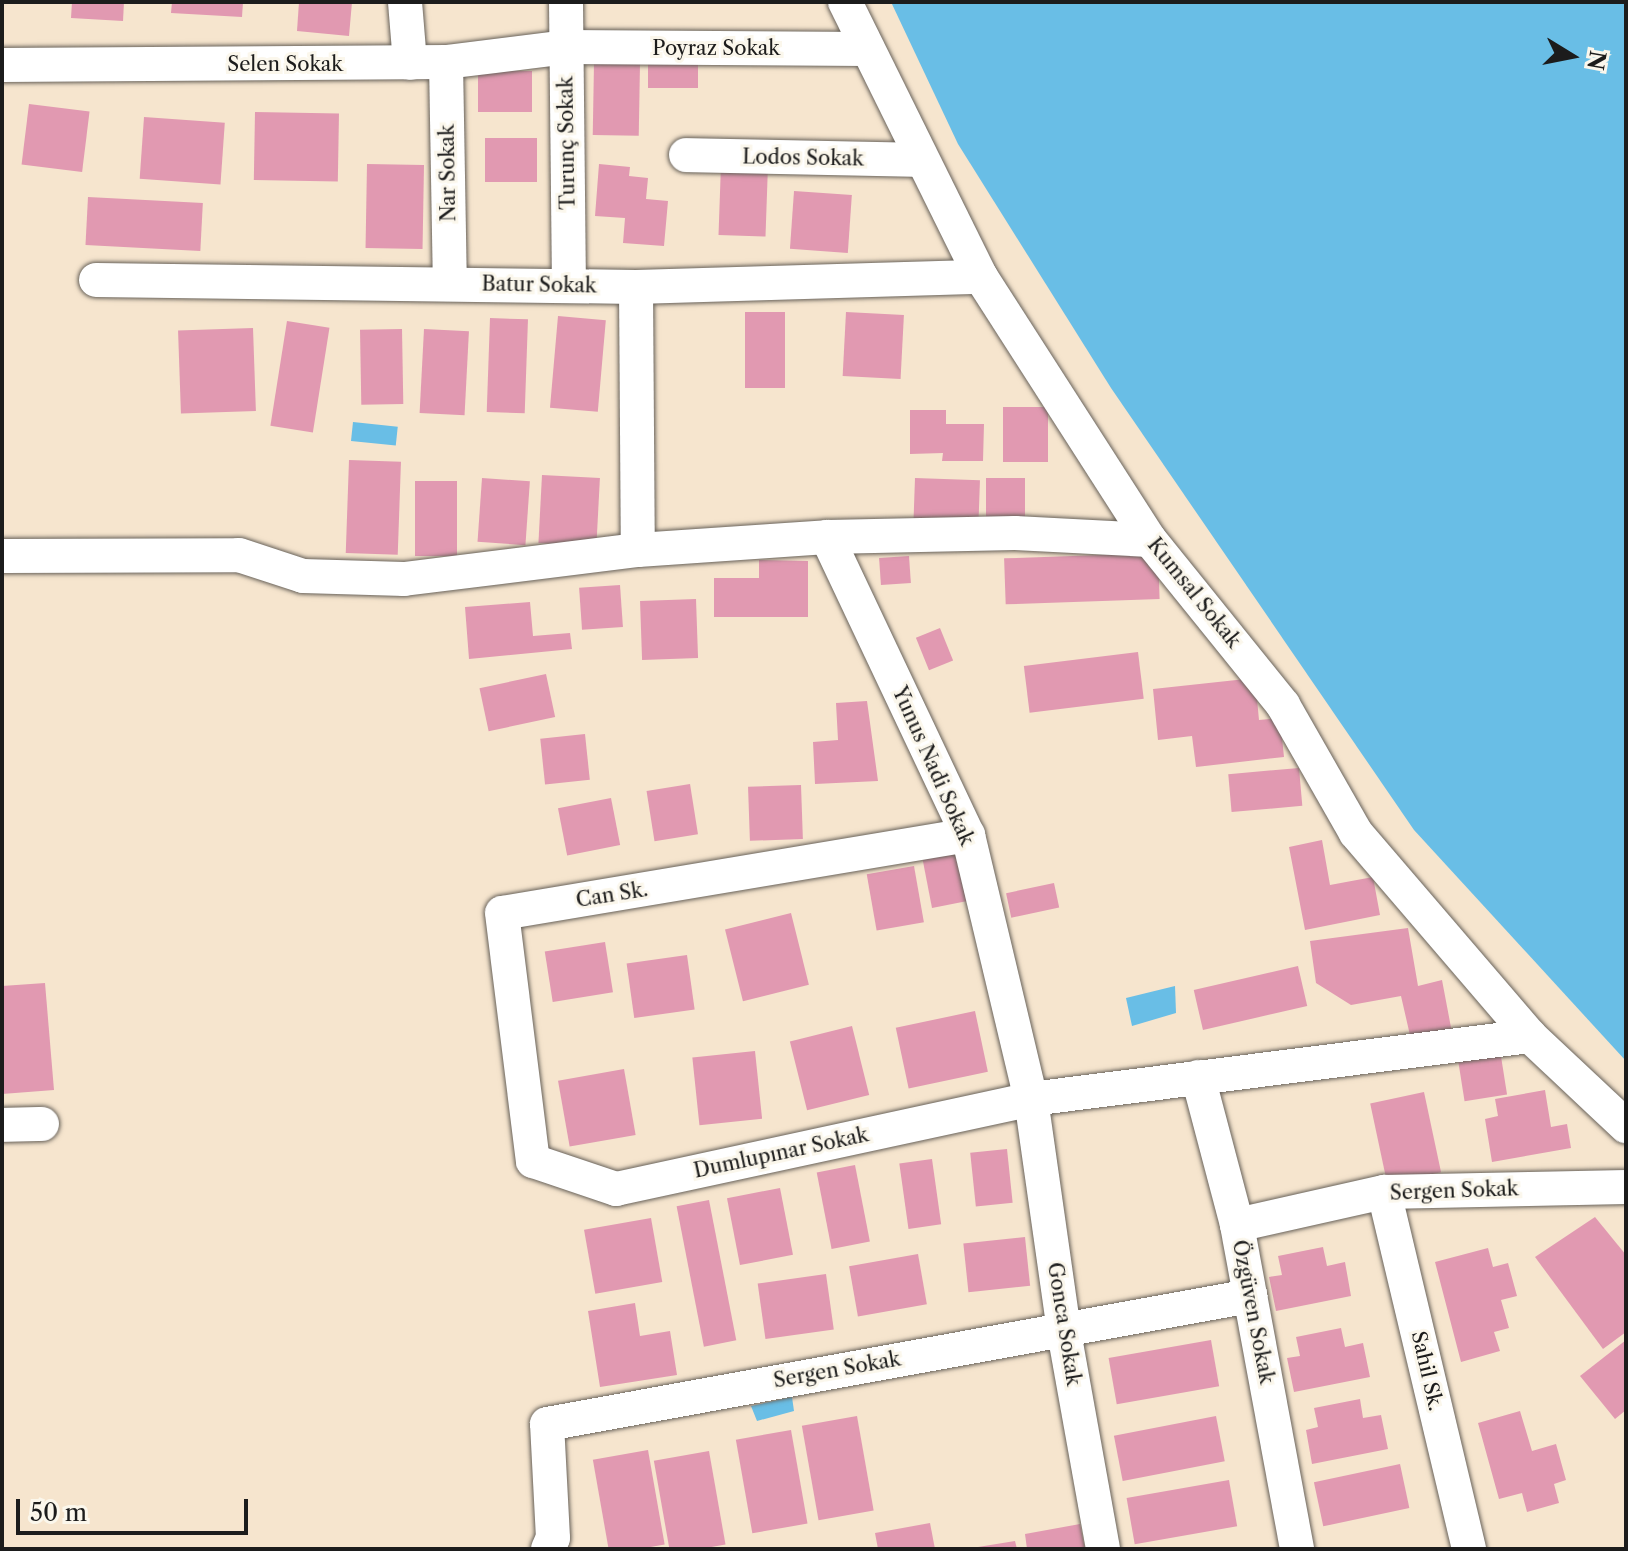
<!DOCTYPE html>
<html>
<head>
<meta charset="utf-8">
<style>
	body { margin:0 }
	#map { position:relative; width:1628px; height:1551px; overflow:hidden; background:#f6e5ce; font-family:"Libre Caslon Text",serif }
	div>[style] { position:absolute }
	.water>* { inset:0; background:#69bee6; transform-origin:0 0 }
	.building>* { inset:0; background:#e199b1; transform-origin:0 0 }
	.roads { filter:drop-shadow(0 0 2px #68625a) drop-shadow(0 0 2px #68625a) }
	.street>* { height:34px; margin:-17px; padding:0 17px; transform-origin:17px; border-radius:17px; background:#fff }
	span { translate:-50% -50%; white-space:nowrap; text-align:center; line-height:1.15; -webkit-text-stroke:6px #fbf7ec; paint-order:stroke }
	.street-label { font-size:20px; color:#1c1c1c }
	.frame { position:absolute; inset:0; border:4px solid #1c1c1c; pointer-events:none }
	.north { position:absolute; left:1532px; top:16px; width:80px; height:80px; -webkit-text-stroke:6px #fbf7ec; paint-order:stroke; rotate:100deg; font-size:22px; font-weight:700; line-height:32px; text-align:center; color:#1c1c1c }
	.north::after { content:''; display:block; margin:auto; width:28px; height:36px; background:#1c1c1c; clip-path:polygon(50% 0,100% 100%,50% 72%,0 100%) }
	.scale { position:absolute; left:16px; top:1499px; width:232px; height:36px; box-sizing:border-box; border:4px solid #1c1c1c; border-top:0; padding-left:10px; font-size:24px; line-height:28px; white-space:nowrap; color:#1c1c1c; -webkit-text-stroke:6px #fbf7ec; paint-order:stroke }
</style>
</head>
<body>
<div id="map">
	<div class="water">
		<i style="clip-path:polygon(891px 2px,1626px 2px,1626px 1061px,1414px 830px,1111px 388px,958px 144px)"></i>
		<i style="left:353px;top:422px;width:45px;height:19px;rotate:6deg"></i>
		<i style="clip-path:polygon(1175px 986px,1176px 1013px,1132px 1026px,1126px 998px)"></i>
		<i style="clip-path:polygon(792px 1397px,794px 1411px,757px 1421px,751px 1406px)"></i>
	</div>
	<div class="building">
		<i style="clip-path:polygon(72px 2px,124px 2px,123px 21px,71px 18px)"></i>
		<i style="clip-path:polygon(172px 2px,243px 2px,242px 17px,171px 13px)"></i>
		<i style="clip-path:polygon(299px 2px,352px 2px,349px 36px,297px 31px)"></i>
		<i style="left:648px;top:55px;width:50px;height:33px"></i>
		<i style="left:594px;top:63px;width:46px;height:72px;rotate:1deg"></i>
		<i style="left:478px;top:71px;width:54px;height:41px"></i>
		<i style="left:29px;top:104px;width:61px;height:61px;rotate:7deg"></i>
		<i style="left:255px;top:112px;width:84px;height:68px;rotate:1deg"></i>
		<i style="left:144px;top:117px;width:81px;height:62px;rotate:4deg"></i>
		<i style="left:485px;top:138px;width:52px;height:44px"></i>
		<i style="left:367px;top:164px;width:57px;height:84px;rotate:1deg"></i>
		<i style="clip-path:polygon(599px 164px,630px 167px,629px 176px,648px 178px,646px 199px,668px 201px,664px 246px,623px 243px,625px 218px,595px 216px)"></i>
		<i style="left:721px;top:164px;width:47px;height:71px;rotate:2deg"></i>
		<i style="left:794px;top:191px;width:58px;height:58px;rotate:4deg"></i>
		<i style="left:88px;top:197px;width:115px;height:48px;rotate:3deg"></i>
		<i style="left:745px;top:312px;width:40px;height:76px"></i>
		<i style="left:846px;top:312px;width:58px;height:64px;rotate:3deg"></i>
		<i style="left:558px;top:316px;width:48px;height:92px;rotate:5deg"></i>
		<i style="left:490px;top:318px;width:38px;height:94px;rotate:2deg"></i>
		<i style="left:287px;top:321px;width:43px;height:106px;rotate:9deg"></i>
		<i style="left:253px;top:328px;width:83px;height:75px;rotate:88deg"></i>
		<i style="left:402px;top:329px;width:75px;height:42px;rotate:89deg"></i>
		<i style="left:424px;top:329px;width:45px;height:84px;rotate:3deg"></i>
		<i style="left:1003px;top:407px;width:45px;height:55px"></i>
		<i style="clip-path:polygon(910px 410px,946px 410px,946px 424px,984px 424px,983px 461px,942px 461px,943px 453px,910px 454px)"></i>
		<i style="left:349px;top:460px;width:52px;height:93px;rotate:2deg"></i>
		<i style="left:542px;top:475px;width:58px;height:68px;rotate:3deg"></i>
		<i style="left:482px;top:478px;width:48px;height:64px;rotate:4deg"></i>
		<i style="left:915px;top:478px;width:65px;height:43px;rotate:2deg"></i>
		<i style="left:986px;top:478px;width:39px;height:43px"></i>
		<i style="left:415px;top:481px;width:42px;height:75px"></i>
		<i style="left:1158px;top:553px;width:46px;height:154px;rotate:88deg"></i>
		<i style="left:909px;top:556px;width:27px;height:30px;rotate:86deg"></i>
		<i style="clip-path:polygon(759px 560px,808px 561px,808px 617px,714px 617px,714px 578px,759px 578px)"></i>
		<i style="left:620px;top:585px;width:42px;height:41px;rotate:86deg"></i>
		<i style="left:696px;top:599px;width:59px;height:56px;rotate:88deg"></i>
		<i style="clip-path:polygon(530px 602px,533px 636px,570px 633px,572px 649px,469px 659px,465px 607px)"></i>
		<i style="left:940px;top:628px;width:35px;height:26px;rotate:68deg"></i>
		<i style="left:1138px;top:652px;width:47px;height:115px;rotate:83deg"></i>
		<i style="left:546px;top:674px;width:44px;height:68px;rotate:78deg"></i>
		<i style="clip-path:polygon(1255px 678px,1259px 720px,1280px 718px,1284px 757px,1196px 767px,1192px 736px,1158px 740px,1153px 689px)"></i>
		<i style="clip-path:polygon(867px 701px,878px 781px,815px 784px,813px 742px,838px 740px,836px 703px)"></i>
		<i style="left:585px;top:734px;width:46px;height:45px;rotate:84deg"></i>
		<i style="left:1299px;top:768px;width:38px;height:71px;rotate:85deg"></i>
		<i style="left:690px;top:784px;width:51px;height:44px;rotate:81deg"></i>
		<i style="left:801px;top:785px;width:54px;height:53px;rotate:88deg"></i>
		<i style="left:611px;top:798px;width:48px;height:54px;rotate:79deg"></i>
		<i style="clip-path:polygon(1322px 840px,1330px 885px,1373px 877px,1380px 915px,1305px 930px,1289px 847px)"></i>
		<i style="left:958px;top:853px;width:49px;height:36px;rotate:79deg"></i>
		<i style="left:914px;top:866px;width:57px;height:48px;rotate:80deg"></i>
		<i style="left:1054px;top:883px;width:25px;height:49px;rotate:78deg"></i>
		<i style="left:791px;top:913px;width:74px;height:68px;rotate:76deg"></i>
		<i style="clip-path:polygon(1408px 928px,1418px 986px,1442px 980px,1453px 1038px,1412px 1044px,1401px 996px,1351px 1005px,1316px 983px,1310px 941px)"></i>
		<i style="left:605px;top:942px;width:51px;height:61px;rotate:81deg"></i>
		<i style="left:687px;top:955px;width:55px;height:61px;rotate:82deg"></i>
		<i style="left:1298px;top:966px;width:41px;height:107px;rotate:77deg"></i>
		<i style="clip-path:polygon(45px 983px,54px 1090px,2px 1094px,2px 986px)"></i>
		<i style="left:975px;top:1011px;width:62px;height:81px;rotate:78deg"></i>
		<i style="left:852px;top:1026px;width:71px;height:64px;rotate:76deg"></i>
		<i style="left:1500px;top:1050px;width:45px;height:43px;rotate:81deg"></i>
		<i style="left:755px;top:1051px;width:68px;height:63px;rotate:84deg"></i>
		<i style="left:624px;top:1069px;width:67px;height:67px;rotate:80deg"></i>
		<i style="clip-path:polygon(1545px 1090px,1551px 1127px,1567px 1124px,1571px 1148px,1492px 1162px,1485px 1119px,1498px 1116px,1495px 1099px)"></i>
		<i style="left:1424px;top:1092px;width:82px;height:55px;rotate:78deg"></i>
		<i style="left:1007px;top:1149px;width:54px;height:37px;rotate:84deg"></i>
		<i style="left:932px;top:1159px;width:66px;height:33px;rotate:82deg"></i>
		<i style="left:855px;top:1165px;width:78px;height:39px;rotate:79deg"></i>
		<i style="left:780px;top:1188px;width:68px;height:54px;rotate:79deg"></i>
		<i style="left:709px;top:1200px;width:143px;height:33px;rotate:79deg"></i>
		<i style="clip-path:polygon(1595px 1217px,1626px 1255px,1626px 1332px,1603px 1349px,1535px 1257px)"></i>
		<i style="left:651px;top:1218px;width:65px;height:68px;rotate:80deg"></i>
		<i style="left:1025px;top:1237px;width:49px;height:62px;rotate:84deg"></i>
		<i style="clip-path:polygon(1323px 1247px,1327px 1266px,1345px 1262px,1351px 1296px,1276px 1311px,1269px 1277px,1282px 1275px,1278px 1256px)"></i>
		<i style="clip-path:polygon(1488px 1248px,1493px 1267px,1508px 1263px,1517px 1296px,1501px 1300px,1509px 1328px,1494px 1332px,1500px 1351px,1461px 1362px,1435px 1262px)"></i>
		<i style="left:918px;top:1254px;width:51px;height:70px;rotate:80deg"></i>
		<i style="left:826px;top:1274px;width:56px;height:69px;rotate:82deg"></i>
		<i style="clip-path:polygon(635px 1303px,640px 1336px,670px 1331px,677px 1375px,600px 1387px,588px 1311px)"></i>
		<i style="clip-path:polygon(1341px 1328px,1345px 1347px,1363px 1343px,1370px 1377px,1294px 1392px,1287px 1358px,1300px 1356px,1296px 1337px)"></i>
		<i style="left:1211px;top:1340px;width:47px;height:104px;rotate:80deg"></i>
		<i style="clip-path:polygon(1626px 1340px,1626px 1410px,1615px 1419px,1580px 1376px)"></i>
		<i style="clip-path:polygon(1360px 1399px,1363px 1418px,1381px 1415px,1388px 1449px,1312px 1464px,1306px 1430px,1318px 1427px,1314px 1408px)"></i>
		<i style="clip-path:polygon(1520px 1411px,1532px 1451px,1556px 1444px,1566px 1480px,1554px 1484px,1559px 1503px,1527px 1512px,1522px 1493px,1499px 1499px,1478px 1423px)"></i>
		<i style="left:857px;top:1416px;width:96px;height:56px;rotate:80deg"></i>
		<i style="left:1216px;top:1416px;width:46px;height:104px;rotate:79deg"></i>
		<i style="left:791px;top:1430px;width:95px;height:56px;rotate:80deg"></i>
		<i style="left:648px;top:1450px;width:96px;height:56px;rotate:80deg"></i>
		<i style="left:709px;top:1451px;width:95px;height:56px;rotate:80deg"></i>
		<i style="left:1400px;top:1464px;width:45px;height:88px;rotate:78deg"></i>
		<i style="left:1229px;top:1480px;width:47px;height:104px;rotate:80deg"></i>
		<i style="clip-path:polygon(930px 1523px,935px 1549px,878px 1549px,875px 1533px)"></i>
		<i style="clip-path:polygon(1080px 1524px,1085px 1549px,1027px 1549px,1025px 1534px)"></i>
		<i style="clip-path:polygon(1015px 1541px,1017px 1549px,978px 1549px,978px 1547px)"></i>
	</div>
	<div class="roads">
		<div class="street">
			<i style="left:405px;top:2px;width:61px;rotate:85.3deg"></i>
			<i style="left:566px;top:2px;width:282px;rotate:89.4deg"></i>
			<i style="left:845px;top:2px;width:307px;rotate:63.7deg"></i>
			<i style="left:981px;top:277px;width:313px;rotate:57.3deg"></i>
			<i style="left:1150px;top:540px;width:212px;rotate:51.1deg"></i>
			<i style="left:1283px;top:705px;width:147px;rotate:60.3deg"></i>
			<i style="left:1356px;top:833px;width:267px;rotate:49.4deg"></i>
			<i style="left:1530px;top:1036px;width:132px;rotate:43.2deg"></i>
			<i style="left:446px;top:62px;width:222px;rotate:89deg"></i>
			<i style="left:2px;top:65px;width:444px;rotate:-0.4deg"></i>
			<i style="left:446px;top:62px;width:121px;rotate:-7.1deg"></i>
			<i style="left:566px;top:47px;width:300px;rotate:0.4deg"></i>
			<i style="left:686px;top:155px;width:235px;rotate:1.2deg"></i>
			<i style="left:96px;top:280px;width:540px;rotate:0.74deg"></i>
			<i style="left:636px;top:287px;width:345px;rotate:-1.7deg"></i>
			<i style="left:636px;top:287px;width:263px;rotate:89.6deg"></i>
			<i style="left:827px;top:537px;width:330px;rotate:64.7deg"></i>
			<i style="left:968px;top:835px;width:271px;rotate:76.6deg"></i>
			<i style="left:1031px;top:1099px;width:235px;rotate:81.9deg"></i>
			<i style="left:1064px;top:1332px;width:220px;rotate:79.8deg"></i>
			<i style="left:2px;top:556px;width:237px;rotate:-0.2deg"></i>
			<i style="left:239px;top:555px;width:67px;rotate:18.2deg"></i>
			<i style="left:303px;top:576px;width:101px;rotate:1.7deg"></i>
			<i style="left:404px;top:579px;width:236px;rotate:-7.1deg"></i>
			<i style="left:638px;top:550px;width:189px;rotate:-3.9deg"></i>
			<i style="left:827px;top:537px;width:188px;rotate:-1.2deg"></i>
			<i style="left:1015px;top:533px;width:135px;rotate:3deg"></i>
			<i style="left:968px;top:835px;width:472px;rotate:170.5deg"></i>
			<i style="left:502px;top:913px;width:250px;rotate:82.9deg"></i>
			<i style="left:533px;top:1161px;width:88px;rotate:18.6deg"></i>
			<i style="left:616px;top:1189px;width:425px;rotate:-12.2deg"></i>
			<i style="left:1031px;top:1099px;width:503px;rotate:-7.2deg"></i>
			<i style="left:1198px;top:1077px;width:153px;rotate:75.2deg"></i>
			<i style="left:1237px;top:1225px;width:330px;rotate:79.5deg"></i>
			<i style="left:2px;top:1125px;width:40px;rotate:-1.4deg"></i>
			<i style="left:1384px;top:1192px;width:367px;rotate:76.6deg"></i>
			<i style="left:1237px;top:1225px;width:151px;rotate:-12.7deg"></i>
			<i style="left:1384px;top:1192px;width:242px;rotate:-1.2deg"></i>
			<i style="left:548px;top:1549px;width:12px;rotate:-66deg"></i>
			<i style="left:553px;top:1538px;width:114px;rotate:-93deg"></i>
			<i style="left:547px;top:1424px;width:715px;rotate:-10.32deg"></i>
		</div>
	</div>
	<div class="street-label">
		<span style="left:716px;top:48px">Poyraz Sokak</span>
		<span style="left:285px;top:64px">Selen Sokak</span>
		<span style="left:567px;top:143px;rotate:-91deg">Turunç Sokak</span>
		<span style="left:803px;top:158px;rotate:1deg">Lodos Sokak</span>
		<span style="left:448px;top:173px;rotate:-91deg">Nar Sokak</span>
		<span style="left:539px;top:285px;rotate:1deg">Batur Sokak</span>
		<span style="left:1194px;top:593px;rotate:51deg">Kumsal Sokak</span>
		<span style="left:933px;top:766px;rotate:66deg">Yunus Nadi Sokak</span>
		<span style="left:612px;top:895px;rotate:-9deg">Can Sk.</span>
		<span style="left:781px;top:1153px;rotate:-12deg">Dumlupınar Sokak</span>
		<span style="left:1454px;top:1191px;rotate:-2deg">Sergen Sokak</span>
		<span style="left:1253px;top:1312px;rotate:79deg">Özgüven Sokak</span>
		<span style="left:1064px;top:1324px;rotate:81deg">Gonca Sokak</span>
		<span style="left:837px;top:1370px;rotate:-10deg">Sergen Sokak</span>
		<span style="left:1427px;top:1371px;rotate:77deg">Sahil Sk.</span>
	</div>
	<div class="frame"></div>
	<div class="north">N</div>
	<div class="scale">50 m</div>
</div>
</body>
</html>
